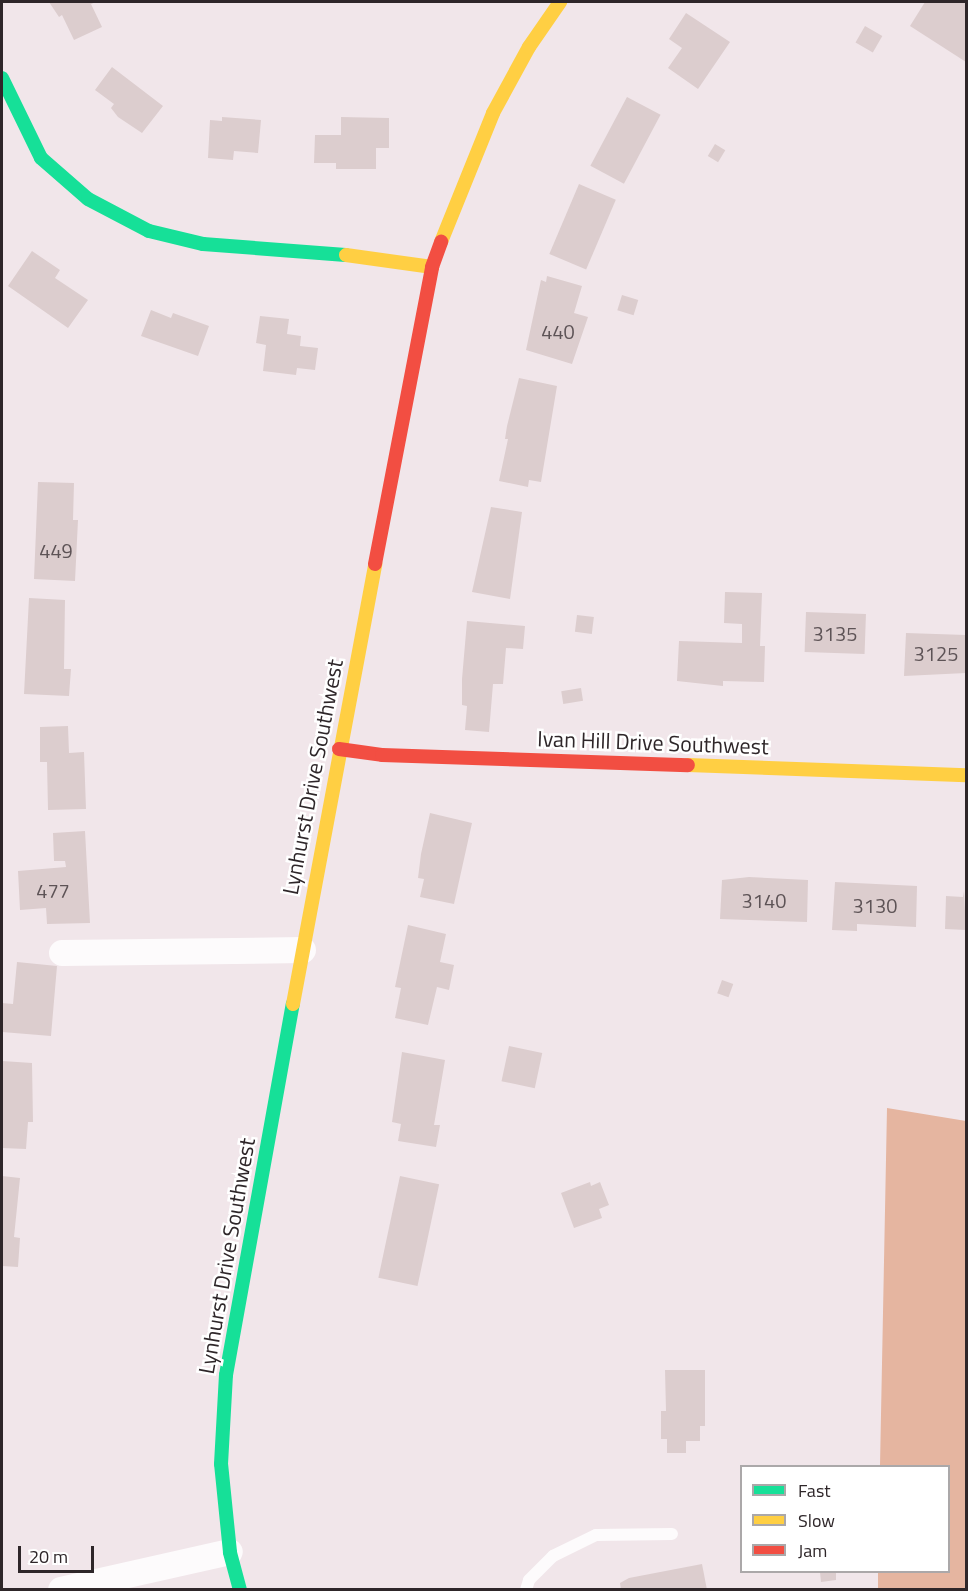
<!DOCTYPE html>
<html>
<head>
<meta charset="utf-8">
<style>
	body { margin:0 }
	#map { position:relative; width:968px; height:1591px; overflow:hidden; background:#f1e6ea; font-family:"Titillium Web",sans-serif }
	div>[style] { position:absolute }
	.forest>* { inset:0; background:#e5b5a0 }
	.building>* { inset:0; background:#dccdce; transform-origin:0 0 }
	.lane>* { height:12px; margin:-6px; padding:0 6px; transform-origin:6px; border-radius:6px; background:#fdfbfc }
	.street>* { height:26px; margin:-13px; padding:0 13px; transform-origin:13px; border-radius:13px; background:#fdfbfc }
	.fast>* { height:14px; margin:-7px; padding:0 7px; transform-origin:7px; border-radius:7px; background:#16e098 }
	.slow>* { height:14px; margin:-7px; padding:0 7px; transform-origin:7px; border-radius:7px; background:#ffcf43 }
	.jam>* { height:14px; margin:-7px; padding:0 7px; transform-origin:7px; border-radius:7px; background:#f24e42 }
	span { translate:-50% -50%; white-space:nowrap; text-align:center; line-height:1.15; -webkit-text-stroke:5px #fff; paint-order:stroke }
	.number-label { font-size:20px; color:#5d5356 }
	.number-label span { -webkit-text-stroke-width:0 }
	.street-label { font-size:22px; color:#2e2629 }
	.frame { position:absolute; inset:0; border:3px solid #2e2629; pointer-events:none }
	.legend { position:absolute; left:740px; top:1465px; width:210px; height:108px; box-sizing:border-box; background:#fff; border:2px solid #aba8a9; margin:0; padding:8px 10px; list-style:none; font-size:18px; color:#2e2629 }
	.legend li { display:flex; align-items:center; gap:12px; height:30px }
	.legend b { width:30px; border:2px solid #aba8a9 }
	.scale { position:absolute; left:18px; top:1546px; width:76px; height:27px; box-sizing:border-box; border:3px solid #2e2629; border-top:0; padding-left:8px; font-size:18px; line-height:21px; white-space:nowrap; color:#2e2629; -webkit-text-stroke:4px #fff; paint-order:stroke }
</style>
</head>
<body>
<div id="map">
	<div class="forest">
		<i style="clip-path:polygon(887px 1108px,966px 1121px,966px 1589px,878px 1589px,878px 1572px,948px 1572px,948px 1466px,880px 1466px)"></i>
	</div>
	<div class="building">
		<i style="clip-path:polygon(49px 2px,96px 2px,91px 4px,102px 27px,74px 40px,62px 15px,59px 17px)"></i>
		<i style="clip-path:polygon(925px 2px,966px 3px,966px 62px,910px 26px)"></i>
		<i style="clip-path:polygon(686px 13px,730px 42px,698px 89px,668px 68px,682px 48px,669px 39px)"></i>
		<i style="left:865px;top:26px;width:20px;height:19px;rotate:30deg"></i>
		<i style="clip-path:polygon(112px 67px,163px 106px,142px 133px,118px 117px,111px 108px,114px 104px,95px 90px)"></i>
		<i style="left:627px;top:97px;width:38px;height:78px;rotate:28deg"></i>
		<i style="clip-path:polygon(222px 117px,261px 120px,258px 153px,234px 151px,233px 160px,208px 158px,210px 120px,222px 121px)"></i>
		<i style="clip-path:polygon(341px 117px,389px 118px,389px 148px,376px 148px,376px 169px,336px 169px,336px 163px,314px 163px,315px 135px,341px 135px)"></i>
		<i style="left:715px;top:144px;width:12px;height:14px;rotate:31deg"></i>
		<i style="left:579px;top:184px;width:40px;height:76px;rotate:23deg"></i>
		<i style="clip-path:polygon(32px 251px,60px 270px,55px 278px,88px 300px,68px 328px,8px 286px)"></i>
		<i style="clip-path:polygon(547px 276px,582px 286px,574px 313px,588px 317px,572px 364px,526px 350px,541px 280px,546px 282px)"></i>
		<i style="left:622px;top:295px;width:17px;height:16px;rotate:17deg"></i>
		<i style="clip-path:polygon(151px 310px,171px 318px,173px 313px,209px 326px,198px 356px,141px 336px)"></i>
		<i style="clip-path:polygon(260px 316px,289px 319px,287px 334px,301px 336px,300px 346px,318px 348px,315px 370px,297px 368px,296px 375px,263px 371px,266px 345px,256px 343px)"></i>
		<i style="clip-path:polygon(519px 378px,557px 386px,541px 482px,529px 480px,528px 487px,499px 481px,508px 439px,505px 439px,507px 426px)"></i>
		<i style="clip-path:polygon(38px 482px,74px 483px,73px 520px,78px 520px,75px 581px,34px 579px)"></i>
		<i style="clip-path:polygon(491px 507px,522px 512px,510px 599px,472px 592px)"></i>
		<i style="clip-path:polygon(725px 592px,762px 593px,760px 646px,765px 646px,764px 682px,723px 681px,723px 686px,677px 681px,679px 641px,742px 643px,742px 624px,724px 623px)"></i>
		<i style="clip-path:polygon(29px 598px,65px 600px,64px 669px,71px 669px,69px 696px,24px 694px)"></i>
		<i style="left:806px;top:612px;width:60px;height:40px;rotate:2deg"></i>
		<i style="left:577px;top:615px;width:17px;height:17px;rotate:7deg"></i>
		<i style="clip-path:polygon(467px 621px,525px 626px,523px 649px,506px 648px,503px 684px,493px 684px,489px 732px,465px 730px,467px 706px,462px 705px,462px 679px)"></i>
		<i style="clip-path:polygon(906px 633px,966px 635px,966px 673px,904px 676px)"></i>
		<i style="left:581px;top:688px;width:13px;height:20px;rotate:81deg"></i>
		<i style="clip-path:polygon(68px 726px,69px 753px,84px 752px,86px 809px,48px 810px,47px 762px,40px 762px,40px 727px)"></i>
		<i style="clip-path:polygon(430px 813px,472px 823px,454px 904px,420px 897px,424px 879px,418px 878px,421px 854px)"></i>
		<i style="clip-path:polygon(85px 831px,90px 923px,47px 924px,46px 908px,20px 910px,18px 871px,66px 867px,65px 861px,54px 861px,53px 833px)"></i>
		<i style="clip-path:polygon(749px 877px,808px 880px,807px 922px,720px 919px,722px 880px)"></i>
		<i style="clip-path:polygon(835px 882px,917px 886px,916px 927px,857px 924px,857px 931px,832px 930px)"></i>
		<i style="clip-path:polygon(964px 891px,966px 930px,945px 929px,946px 896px,963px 897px)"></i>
		<i style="clip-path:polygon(408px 925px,446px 934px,440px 962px,454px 965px,449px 990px,437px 987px,428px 1025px,395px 1018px,401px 988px,395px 987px)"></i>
		<i style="clip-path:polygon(17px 962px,57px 966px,51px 1036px,2px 1032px,2px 1003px,13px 1004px)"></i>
		<i style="left:722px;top:980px;width:12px;height:14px;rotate:20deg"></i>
		<i style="left:509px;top:1046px;width:34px;height:36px;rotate:12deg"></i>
		<i style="clip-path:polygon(402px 1052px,445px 1060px,434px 1125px,440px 1125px,436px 1147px,398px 1141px,401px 1124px,392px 1122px)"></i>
		<i style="clip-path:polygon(2px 1061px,32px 1063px,33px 1122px,28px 1122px,26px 1149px,2px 1148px)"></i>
		<i style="clip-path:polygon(2px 1176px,20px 1178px,14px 1237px,20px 1238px,18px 1267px,2px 1266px)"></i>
		<i style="left:400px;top:1176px;width:40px;height:104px;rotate:12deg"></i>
		<i style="clip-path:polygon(590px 1182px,591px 1186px,600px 1182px,609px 1205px,599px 1209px,602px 1218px,574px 1228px,561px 1193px)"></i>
		<i style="clip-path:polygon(665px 1370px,705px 1370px,705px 1426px,700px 1426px,700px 1441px,686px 1441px,686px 1453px,667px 1453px,667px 1439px,661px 1439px,661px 1411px,666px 1411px)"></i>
		<i style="clip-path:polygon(702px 1564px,707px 1590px,621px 1590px,620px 1583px,629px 1578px)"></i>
		<i style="clip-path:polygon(820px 1572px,836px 1572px,836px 1580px,821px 1582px)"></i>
	</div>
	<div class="lane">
		<i style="left:526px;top:1590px;width:10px;rotate:-73deg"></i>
		<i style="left:529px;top:1580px;width:34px;rotate:-45deg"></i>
		<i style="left:553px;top:1556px;width:48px;rotate:-26deg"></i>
		<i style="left:596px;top:1535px;width:76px;rotate:-0.8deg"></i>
	</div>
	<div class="street">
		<i style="left:62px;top:953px;width:241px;rotate:-0.7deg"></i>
		<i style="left:61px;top:1590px;width:173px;rotate:-12.7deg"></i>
	</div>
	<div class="fast">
		<i style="left:2px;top:78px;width:89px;rotate:64deg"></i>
		<i style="left:41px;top:158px;width:62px;rotate:41.1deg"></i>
		<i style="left:88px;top:199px;width:69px;rotate:27.7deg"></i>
		<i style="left:149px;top:231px;width:56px;rotate:13.5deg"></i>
		<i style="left:203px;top:244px;width:143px;rotate:4.4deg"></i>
		<i style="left:240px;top:1590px;width:39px;rotate:-105deg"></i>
		<i style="left:230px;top:1552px;width:88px;rotate:-95.8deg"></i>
		<i style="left:221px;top:1464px;width:89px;rotate:-86.8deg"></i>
		<i style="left:226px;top:1375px;width:377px;rotate:-79.8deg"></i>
	</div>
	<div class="slow">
		<i style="left:441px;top:242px;width:139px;rotate:-68deg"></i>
		<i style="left:493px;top:113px;width:75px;rotate:-61.4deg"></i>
		<i style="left:529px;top:47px;width:55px;rotate:-55.4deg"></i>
		<i style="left:346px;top:255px;width:87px;rotate:7.9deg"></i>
		<i style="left:688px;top:765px;width:278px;rotate:2.1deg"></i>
		<i style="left:293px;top:1004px;width:448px;rotate:-79.4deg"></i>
	</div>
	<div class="jam">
		<i style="left:375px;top:564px;width:302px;rotate:-79.1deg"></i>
		<i style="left:432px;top:267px;width:27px;rotate:-70deg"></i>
		<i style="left:339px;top:749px;width:43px;rotate:7.9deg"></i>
		<i style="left:382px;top:755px;width:306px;rotate:1.9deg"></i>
	</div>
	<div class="number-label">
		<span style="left:558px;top:331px">440</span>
		<span style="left:56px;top:550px">449</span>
		<span style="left:835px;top:633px">3135</span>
		<span style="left:936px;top:653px">3125</span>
		<span style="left:53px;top:890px">477</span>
		<span style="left:764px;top:900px">3140</span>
		<span style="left:875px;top:905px">3130</span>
	</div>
	<div class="street-label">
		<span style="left:653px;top:743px;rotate:2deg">Ivan Hill Drive Southwest</span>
		<span style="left:313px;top:777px;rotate:-79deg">Lynhurst Drive Southwest</span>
		<span style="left:227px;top:1256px;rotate:-80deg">Lynhurst Drive Southwest</span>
	</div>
	<div class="frame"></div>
	<ul class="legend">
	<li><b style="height:8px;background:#16e098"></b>Fast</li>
	<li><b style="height:8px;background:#ffcf43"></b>Slow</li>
	<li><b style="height:8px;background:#f24e42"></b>Jam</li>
	</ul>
	<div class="scale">20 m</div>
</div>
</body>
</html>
